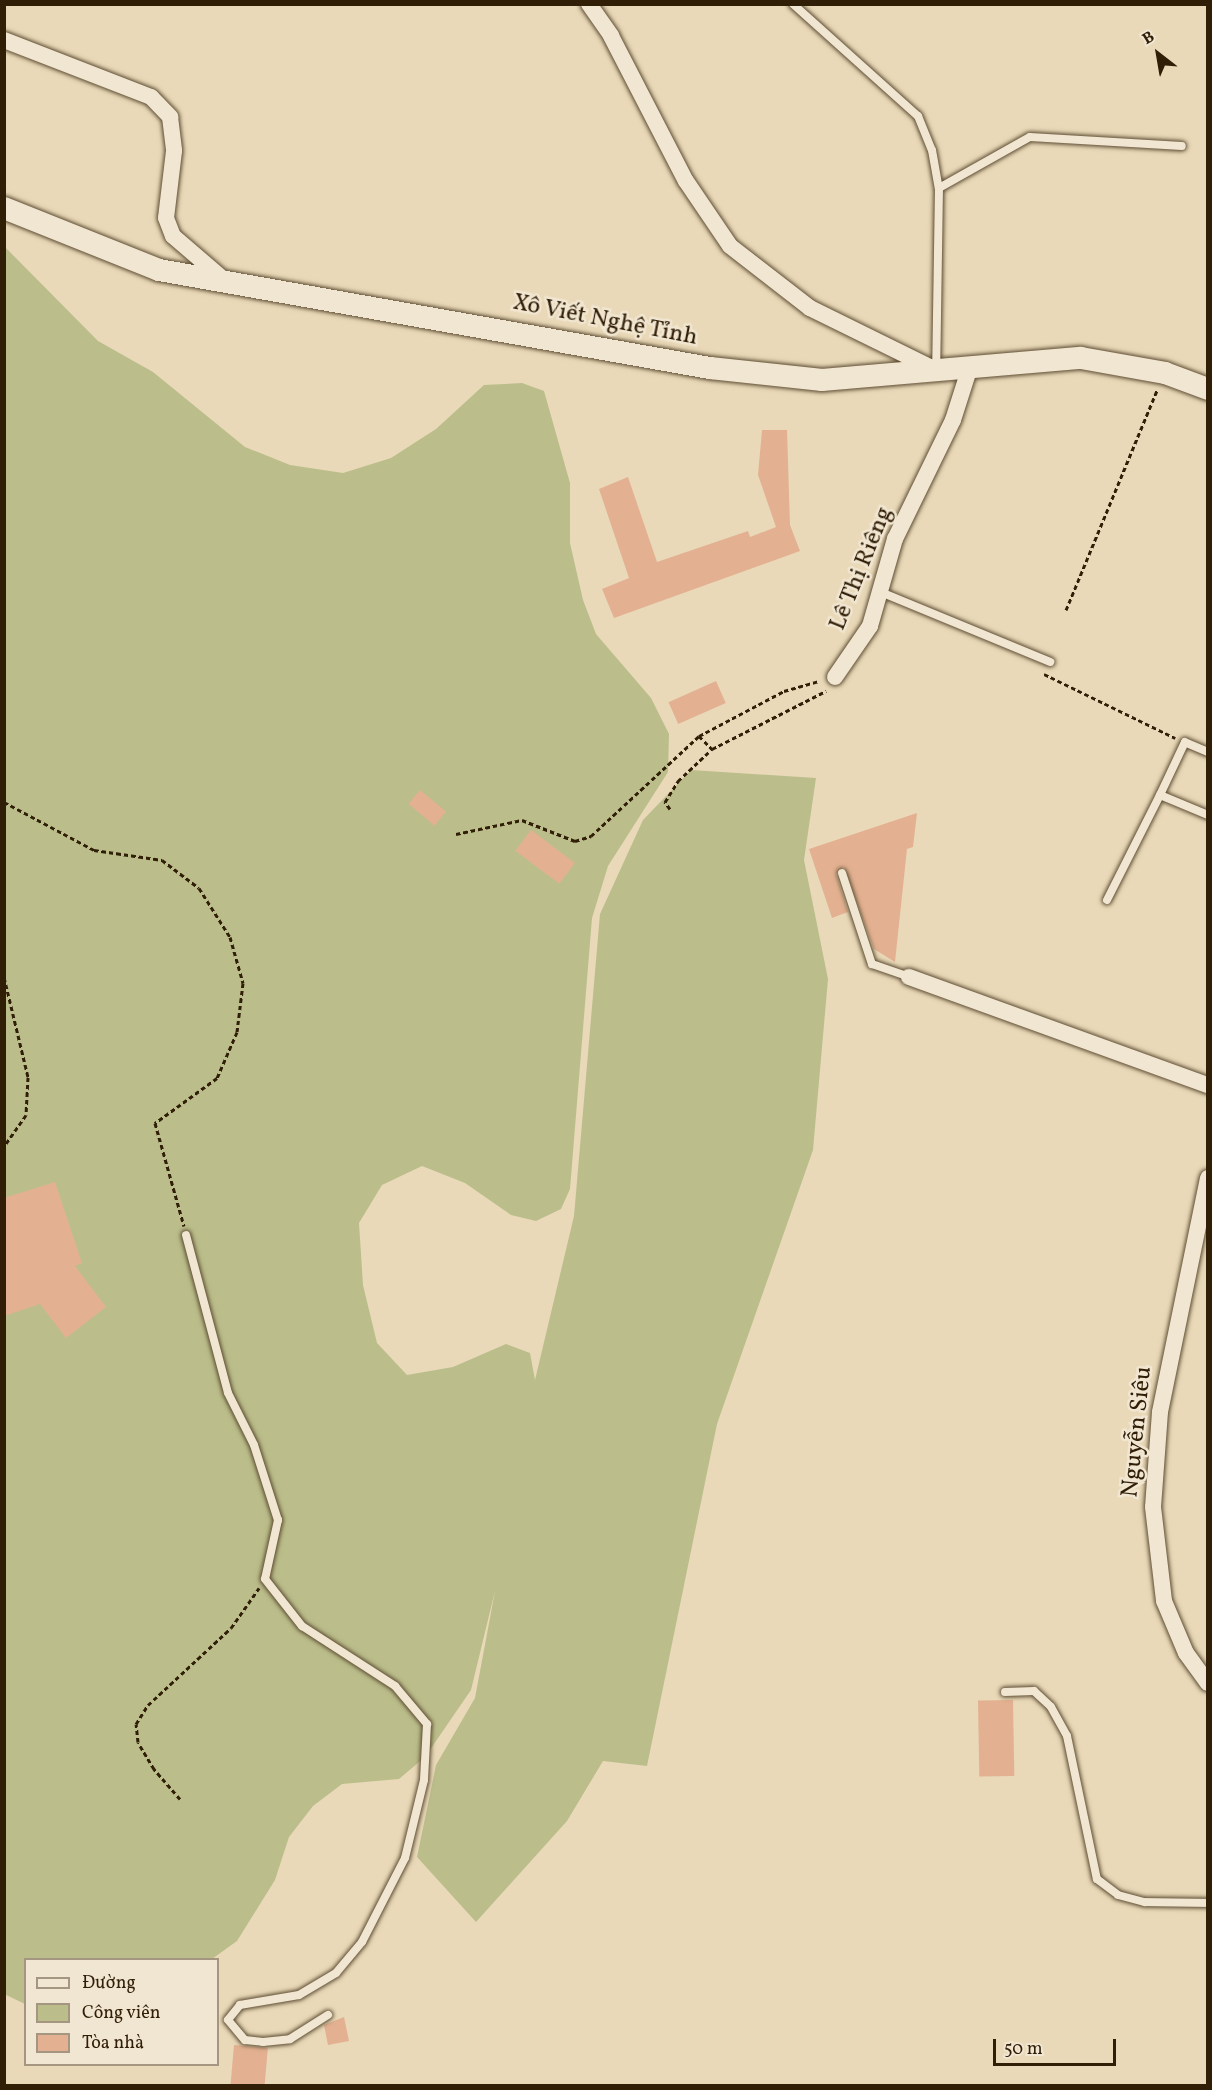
<!DOCTYPE html>
<html>
<head>
<meta charset="utf-8">
<style>
	body { margin:0 }
	#map { position:relative; width:1212px; height:2090px; overflow:hidden; background:#e9d9b8; font-family:Vollkorn,serif }
	div>[style] { position:absolute }
	.green>* { inset:0; background:#bbbe8b }
	.building>* { inset:0; background:#e3b191; transform-origin:0 0 }
	.path>* { height:3px; margin-top:-1.5px; transform-origin:0; background:repeating-linear-gradient(90deg,#301e07 0 4.5px,transparent 0 7.5px) }
	.roads { filter:drop-shadow(0 0 2px #5e4d33) drop-shadow(0 0 2px #5e4d33) }
	.service>* { height:8px; margin:-4px; padding:0 4px; transform-origin:4px; border-radius:4px; background:#f1e6d1 }
	.minor>* { height:16px; margin:-8px; padding:0 8px; transform-origin:8px; border-radius:8px; background:#f1e6d1 }
	.secondary>* { height:22px; margin:-11px; padding:0 11px; transform-origin:11px; border-radius:11px; background:#f1e6d1 }
	span { translate:-50% -50%; white-space:nowrap; text-align:center; line-height:1.15; -webkit-text-stroke:5px #f1e6d1; paint-order:stroke }
	.street-label { font-size:24px; color:#301e07 }
	.frame { position:absolute; inset:0; border:6px solid #301e07; pointer-events:none }
	.legend { position:absolute; left:24px; top:1958px; width:195px; height:108px; box-sizing:border-box; background:#f1e6d1; border:2px solid #a49680; margin:0; padding:8px 10px; list-style:none; font-size:18px; color:#301e07 }
	.legend li { display:flex; align-items:center; gap:12px; height:30px }
	.legend b { width:30px; border:2px solid #a49680 }
	.north { position:absolute; left:1128px; top:24px; width:60px; height:60px; -webkit-text-stroke:4px #f1e6d1; paint-order:stroke; rotate:329deg; font-size:16px; font-weight:700; line-height:24px; text-align:center; color:#301e07 }
	.north::after { content:''; display:block; margin:auto; width:21px; height:27px; background:#301e07; clip-path:polygon(50% 0,100% 100%,50% 72%,0 100%) }
	.scale { position:absolute; left:993px; top:2039px; width:123px; height:27px; box-sizing:border-box; border:3px solid #301e07; border-top:0; padding-left:8px; font-size:18px; line-height:21px; white-space:nowrap; color:#301e07; -webkit-text-stroke:4px #f1e6d1; paint-order:stroke }
</style>
</head>
<body>
<div id="map">
	<div class="green">
		<i style="clip-path:polygon(4px 246px,98px 341px,153px 372px,245px 447px,290px 465px,343px 473px,391px 458px,436px 429px,484px 385px,522px 383px,544px 391px,570px 483px,570px 543px,583px 600px,596px 634px,651px 698px,669px 734px,668px 772px,608px 866px,592px 918px,570px 1189px,561px 1209px,536px 1221px,511px 1215px,465px 1183px,422px 1166px,382px 1185px,359px 1223px,363px 1285px,377px 1343px,407px 1375px,453px 1367px,506px 1344px,530px 1353px,535px 1380px,574px 1216px,600px 914px,643px 820px,691px 770px,816px 778px,804px 860px,828px 979px,813px 1150px,717px 1424px,647px 1766px,603px 1761px,567px 1821px,476px 1922px,417px 1857px,436px 1765px,475px 1698px,495px 1591px,471px 1690px,425px 1757px,399px 1779px,342px 1784px,313px 1806px,289px 1837px,275px 1880px,237px 1941px,212px 1959px,26px 1960px,25px 2004px,4px 1994px)"></i>
	</div>
	<div class="building">
		<i style="clip-path:polygon(762px 430px,787px 430px,790px 525px,800px 551px,614px 618px,602px 589px,629px 578px,599px 489px,628px 477px,657px 562px,748px 531px,750px 537px,776px 527px,758px 475px)"></i>
		<i style="left:716px;top:681px;width:24px;height:52px;rotate:66deg"></i>
		<i style="left:420px;top:790px;width:34px;height:18px;rotate:40deg"></i>
		<i style="clip-path:polygon(917px 813px,913px 847px,907px 849px,895px 962px,874px 949px,844px 867px,836px 874px,848px 912px,832px 918px,809px 849px)"></i>
		<i style="left:531px;top:830px;width:55px;height:26px;rotate:37deg"></i>
		<i style="clip-path:polygon(55px 1182px,82px 1263px,75px 1266px,106px 1307px,66px 1338px,40px 1304px,4px 1316px,4px 1198px)"></i>
		<i style="left:1013px;top:1700px;width:76px;height:35px;rotate:89deg"></i>
		<i style="clip-path:polygon(344px 2017px,349px 2041px,328px 2045px,324px 2025px)"></i>
		<i style="left:234px;top:2045px;width:34px;height:40px;rotate:5deg"></i>
	</div>
	<div class="path">
		<i style="left:1066px;top:610px;width:238px;rotate:-67.5deg"></i>
		<i style="left:1044px;top:674px;width:146px;rotate:26deg"></i>
		<i style="left:699px;top:736px;width:18px;rotate:45deg"></i>
		<i style="left:4px;top:802px;width:102px;rotate:28.1deg"></i>
		<i style="left:94px;top:850px;width:69px;rotate:8.4deg"></i>
		<i style="left:162px;top:860px;width:46px;rotate:37.1deg"></i>
		<i style="left:199px;top:888px;width:58px;rotate:57.7deg"></i>
		<i style="left:230px;top:937px;width:48px;rotate:74.2deg"></i>
		<i style="left:243px;top:983px;width:49px;rotate:97deg"></i>
		<i style="left:237px;top:1032px;width:50px;rotate:113.5deg"></i>
		<i style="left:217px;top:1078px;width:77px;rotate:144deg"></i>
		<i style="left:155px;top:1123px;width:107px;rotate:74.3deg"></i>
		<i style="left:670px;top:809px;width:9px;rotate:-126deg"></i>
		<i style="left:665px;top:802px;width:25px;rotate:-58deg"></i>
		<i style="left:678px;top:781px;width:47px;rotate:-43.3deg"></i>
		<i style="left:712px;top:749px;width:128px;rotate:-27deg"></i>
		<i style="left:456px;top:834px;width:67px;rotate:-12deg"></i>
		<i style="left:522px;top:820px;width:57px;rotate:21.6deg"></i>
		<i style="left:575px;top:841px;width:17px;rotate:-17deg"></i>
		<i style="left:591px;top:836px;width:147px;rotate:-42.8deg"></i>
		<i style="left:699px;top:736px;width:96px;rotate:-27.9deg"></i>
		<i style="left:784px;top:691px;width:36px;rotate:-16deg"></i>
		<i style="left:4px;top:977px;width:103px;rotate:76.5deg"></i>
		<i style="left:28px;top:1077px;width:38px;rotate:93deg"></i>
		<i style="left:26px;top:1115px;width:39px;rotate:125deg"></i>
		<i style="left:180px;top:1799px;width:40px;rotate:-131deg"></i>
		<i style="left:154px;top:1769px;width:31px;rotate:-121deg"></i>
		<i style="left:138px;top:1742px;width:18px;rotate:-96deg"></i>
		<i style="left:136px;top:1724px;width:22px;rotate:-58deg"></i>
		<i style="left:148px;top:1705px;width:113px;rotate:-42.9deg"></i>
		<i style="left:231px;top:1628px;width:49px;rotate:-55deg"></i>
	</div>
	<div class="roads">
		<div class="service">
			<i style="left:793px;top:4px;width:168px;rotate:41.9deg"></i>
			<i style="left:918px;top:116px;width:37px;rotate:68deg"></i>
			<i style="left:932px;top:150px;width:39px;rotate:80deg"></i>
			<i style="left:939px;top:188px;width:181px;rotate:90.9deg"></i>
			<i style="left:939px;top:188px;width:104px;rotate:-29.3deg"></i>
			<i style="left:1030px;top:137px;width:152px;rotate:3.4deg"></i>
			<i style="left:883px;top:593px;width:181px;rotate:22.4deg"></i>
			<i style="left:1208px;top:752px;width:25px;rotate:-157deg"></i>
			<i style="left:1185px;top:742px;width:59px;rotate:115.3deg"></i>
			<i style="left:1160px;top:795px;width:52px;rotate:22.6deg"></i>
			<i style="left:842px;top:873px;width:96px;rotate:71.8deg"></i>
			<i style="left:872px;top:964px;width:39px;rotate:19deg"></i>
			<i style="left:1107px;top:900px;width:118px;rotate:-63.2deg"></i>
			<i style="left:186px;top:1235px;width:163px;rotate:75.1deg"></i>
			<i style="left:228px;top:1393px;width:58px;rotate:63.4deg"></i>
			<i style="left:254px;top:1445px;width:79px;rotate:72.3deg"></i>
			<i style="left:278px;top:1520px;width:60px;rotate:102.4deg"></i>
			<i style="left:265px;top:1579px;width:60px;rotate:51.8deg"></i>
			<i style="left:302px;top:1626px;width:111px;rotate:32.8deg"></i>
			<i style="left:395px;top:1686px;width:50px;rotate:49.9deg"></i>
			<i style="left:427px;top:1724px;width:56px;rotate:93.1deg"></i>
			<i style="left:424px;top:1780px;width:80px;rotate:103.7deg"></i>
			<i style="left:405px;top:1858px;width:94px;rotate:117.1deg"></i>
			<i style="left:362px;top:1942px;width:40px;rotate:130deg"></i>
			<i style="left:336px;top:1973px;width:43px;rotate:149.3deg"></i>
			<i style="left:299px;top:1995px;width:60px;rotate:170.4deg"></i>
			<i style="left:240px;top:2005px;width:19px;rotate:129deg"></i>
			<i style="left:228px;top:2020px;width:26px;rotate:50deg"></i>
			<i style="left:245px;top:2040px;width:18px;rotate:6deg"></i>
			<i style="left:263px;top:2042px;width:27px;rotate:-6deg"></i>
			<i style="left:290px;top:2039px;width:45px;rotate:-32.3deg"></i>
			<i style="left:1005px;top:1692px;width:29px;rotate:-2deg"></i>
			<i style="left:1034px;top:1691px;width:23px;rotate:43deg"></i>
			<i style="left:1051px;top:1707px;width:33px;rotate:61deg"></i>
			<i style="left:1067px;top:1736px;width:146px;rotate:78.2deg"></i>
			<i style="left:1097px;top:1879px;width:26px;rotate:37deg"></i>
			<i style="left:1118px;top:1895px;width:28px;rotate:15deg"></i>
			<i style="left:1145px;top:1902px;width:63px;rotate:0.9deg"></i>
		</div>
		<div class="minor">
			<i style="left:589px;top:4px;width:39px;rotate:55deg"></i>
			<i style="left:611px;top:36px;width:163px;rotate:62.7deg"></i>
			<i style="left:686px;top:181px;width:78px;rotate:55.9deg"></i>
			<i style="left:730px;top:246px;width:101px;rotate:37.8deg"></i>
			<i style="left:810px;top:308px;width:140px;rotate:26.2deg"></i>
			<i style="left:4px;top:40px;width:158px;rotate:21.2deg"></i>
			<i style="left:151px;top:97px;width:28px;rotate:46deg"></i>
			<i style="left:170px;top:117px;width:34px;rotate:83deg"></i>
			<i style="left:174px;top:151px;width:67px;rotate:96.8deg"></i>
			<i style="left:166px;top:218px;width:19px;rotate:69deg"></i>
			<i style="left:173px;top:236px;width:66px;rotate:40.7deg"></i>
			<i style="left:835px;top:677px;width:62px;rotate:-55.5deg"></i>
			<i style="left:870px;top:626px;width:91px;rotate:-74deg"></i>
			<i style="left:895px;top:539px;width:132px;rotate:-64deg"></i>
			<i style="left:953px;top:420px;width:52px;rotate:-72.3deg"></i>
			<i style="left:909px;top:977px;width:318px;rotate:19.9deg"></i>
			<i style="left:1208px;top:1178px;width:239px;rotate:101.6deg"></i>
			<i style="left:1160px;top:1412px;width:95px;rotate:94.2deg"></i>
			<i style="left:1153px;top:1507px;width:95px;rotate:83.3deg"></i>
			<i style="left:1164px;top:1601px;width:56px;rotate:67.1deg"></i>
			<i style="left:1186px;top:1653px;width:37px;rotate:54deg"></i>
		</div>
		<div class="secondary">
			<i style="left:4px;top:208px;width:167px;rotate:21.8deg"></i>
			<i style="left:159px;top:270px;width:560px;rotate:10.09deg"></i>
			<i style="left:710px;top:368px;width:113px;rotate:6.1deg"></i>
			<i style="left:822px;top:380px;width:260px;rotate:-4.9deg"></i>
			<i style="left:1081px;top:358px;width:85px;rotate:10.1deg"></i>
			<i style="left:1165px;top:373px;width:46px;rotate:20.4deg"></i>
		</div>
	</div>
	<div class="street-label">
		<span style="left:605px;top:321px;rotate:11deg">Xô Viết Nghệ Tỉnh</span>
		<span style="left:862px;top:569px;rotate:-68deg">Lê Thị Riêng</span>
		<span style="left:1138px;top:1432px;rotate:-84deg">Nguyễn Siêu</span>
	</div>
	<div class="frame"></div>
	<ul class="legend">
	<li><b style="height:8px;background:#f1e6d1"></b>Đường</li>
	<li><b style="height:16px;background:#bbbe8b"></b>Công viên</li>
	<li><b style="height:16px;background:#e3b191"></b>Tòa nhà</li>
	</ul>
	<div class="north">B</div>
	<div class="scale">50 m</div>
</div>
</body>
</html>
